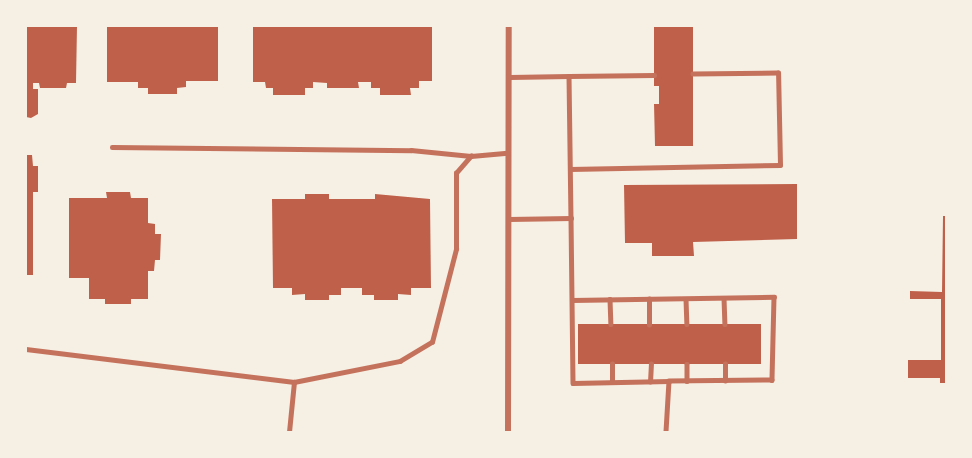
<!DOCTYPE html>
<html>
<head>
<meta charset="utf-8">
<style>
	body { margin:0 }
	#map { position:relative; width:972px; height:458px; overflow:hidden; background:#f6efe4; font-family:"PT Sans Narrow",sans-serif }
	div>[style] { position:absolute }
	.building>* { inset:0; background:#bf614a; transform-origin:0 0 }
	.service>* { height:4.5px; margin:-2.25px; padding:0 2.25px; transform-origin:2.25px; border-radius:2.25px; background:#c5725c }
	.minor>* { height:6px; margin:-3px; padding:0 3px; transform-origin:3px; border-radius:3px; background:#c5725c }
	span { translate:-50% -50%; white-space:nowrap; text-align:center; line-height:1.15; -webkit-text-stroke:6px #f6efe4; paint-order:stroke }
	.frame { position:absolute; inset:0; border:27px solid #f6efe4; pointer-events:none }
</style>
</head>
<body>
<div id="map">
	<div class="building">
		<i style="clip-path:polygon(26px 26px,77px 26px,76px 83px,67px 83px,66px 88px,40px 88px,39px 83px,33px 83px,33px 89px,38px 89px,38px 114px,31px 118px,26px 117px)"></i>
		<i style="clip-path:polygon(107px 26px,218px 26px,218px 81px,186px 81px,186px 87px,177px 88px,177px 94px,148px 94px,148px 88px,138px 88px,138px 82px,107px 82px)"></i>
		<i style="clip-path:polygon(253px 26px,432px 26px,432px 81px,419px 81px,419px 88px,410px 88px,411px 95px,380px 95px,380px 88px,371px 88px,371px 82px,358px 82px,359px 88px,327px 88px,327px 83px,313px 82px,313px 88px,305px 88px,305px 95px,273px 95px,273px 88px,266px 88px,265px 82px,253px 82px)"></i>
		<i style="clip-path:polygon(654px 26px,693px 26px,693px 146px,655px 146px,654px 104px,659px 104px,659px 86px,654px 86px)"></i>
		<i style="clip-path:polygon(26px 155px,32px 155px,33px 166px,38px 166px,38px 192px,33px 192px,33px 275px,26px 275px)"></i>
		<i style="clip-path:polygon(797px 184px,797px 239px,693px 242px,694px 256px,652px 256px,652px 243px,625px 243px,624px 185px)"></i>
		<i style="clip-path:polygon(106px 192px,130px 192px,131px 198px,148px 198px,148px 223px,155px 224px,155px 234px,161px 234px,160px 260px,155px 260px,154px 271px,148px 271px,148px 299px,131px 299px,131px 304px,105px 304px,105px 299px,89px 299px,89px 278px,69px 278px,69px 198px,107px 198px)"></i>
		<i style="clip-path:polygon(305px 194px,329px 194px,329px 199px,375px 199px,375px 194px,430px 199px,431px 288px,411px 288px,411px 295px,398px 294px,398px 300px,374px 300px,374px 295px,362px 295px,362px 288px,341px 288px,341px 295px,329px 295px,329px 300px,305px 300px,305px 294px,292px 295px,292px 288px,273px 288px,272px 199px,305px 199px)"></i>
		<i style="clip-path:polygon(943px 216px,946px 216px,946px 383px,940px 383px,940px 378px,908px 378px,908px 360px,941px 360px,941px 299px,910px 299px,910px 291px,942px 292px)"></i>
		<i style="left:761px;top:324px;width:40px;height:183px;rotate:90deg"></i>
	</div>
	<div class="service">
		<i style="left:569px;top:76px;width:85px;rotate:-0.7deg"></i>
		<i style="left:510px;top:77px;width:59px;rotate:-1deg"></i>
		<i style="left:569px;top:76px;width:142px;rotate:89.2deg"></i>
		<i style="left:112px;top:147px;width:299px;rotate:0.6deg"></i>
		<i style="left:411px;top:150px;width:60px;rotate:5.7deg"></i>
		<i style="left:570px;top:169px;width:210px;rotate:-1.1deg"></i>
		<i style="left:780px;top:165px;width:92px;rotate:-91.2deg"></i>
		<i style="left:778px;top:73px;width:85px;rotate:179.3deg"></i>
		<i style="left:509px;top:219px;width:62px;rotate:-0.9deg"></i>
		<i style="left:571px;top:218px;width:165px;rotate:89.3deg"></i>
		<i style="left:573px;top:383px;width:96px;rotate:-1.2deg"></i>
		<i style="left:669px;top:381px;width:51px;rotate:93.4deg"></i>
		<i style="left:724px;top:298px;width:26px;rotate:88deg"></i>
		<i style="left:610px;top:299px;width:25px;rotate:88deg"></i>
		<i style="left:686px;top:299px;width:25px;rotate:88deg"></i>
		<i style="left:572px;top:300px;width:202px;rotate:-0.9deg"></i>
		<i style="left:774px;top:297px;width:83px;rotate:91.4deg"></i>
		<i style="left:772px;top:380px;width:103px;rotate:179.4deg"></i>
		<i style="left:649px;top:325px;width:26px;rotate:-90deg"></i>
		<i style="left:26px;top:349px;width:270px;rotate:7deg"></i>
		<i style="left:687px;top:364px;width:17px;rotate:90deg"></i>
		<i style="left:725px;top:381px;width:17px;rotate:-90deg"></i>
		<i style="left:612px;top:382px;width:18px;rotate:-90deg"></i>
		<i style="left:650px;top:382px;width:18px;rotate:-87deg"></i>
		<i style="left:289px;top:432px;width:50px;rotate:-84.3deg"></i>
		<i style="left:294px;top:382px;width:108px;rotate:-11.2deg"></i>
		<i style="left:400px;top:361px;width:37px;rotate:-31deg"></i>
		<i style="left:432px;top:342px;width:96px;rotate:-75.5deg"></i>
		<i style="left:456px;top:249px;width:76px;rotate:-90deg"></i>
		<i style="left:456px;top:173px;width:23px;rotate:-49deg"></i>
		<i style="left:471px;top:156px;width:36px;rotate:-5deg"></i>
	</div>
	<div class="minor">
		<i style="left:508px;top:432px;width:406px;rotate:-89.9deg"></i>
	</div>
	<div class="frame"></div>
</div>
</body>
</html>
